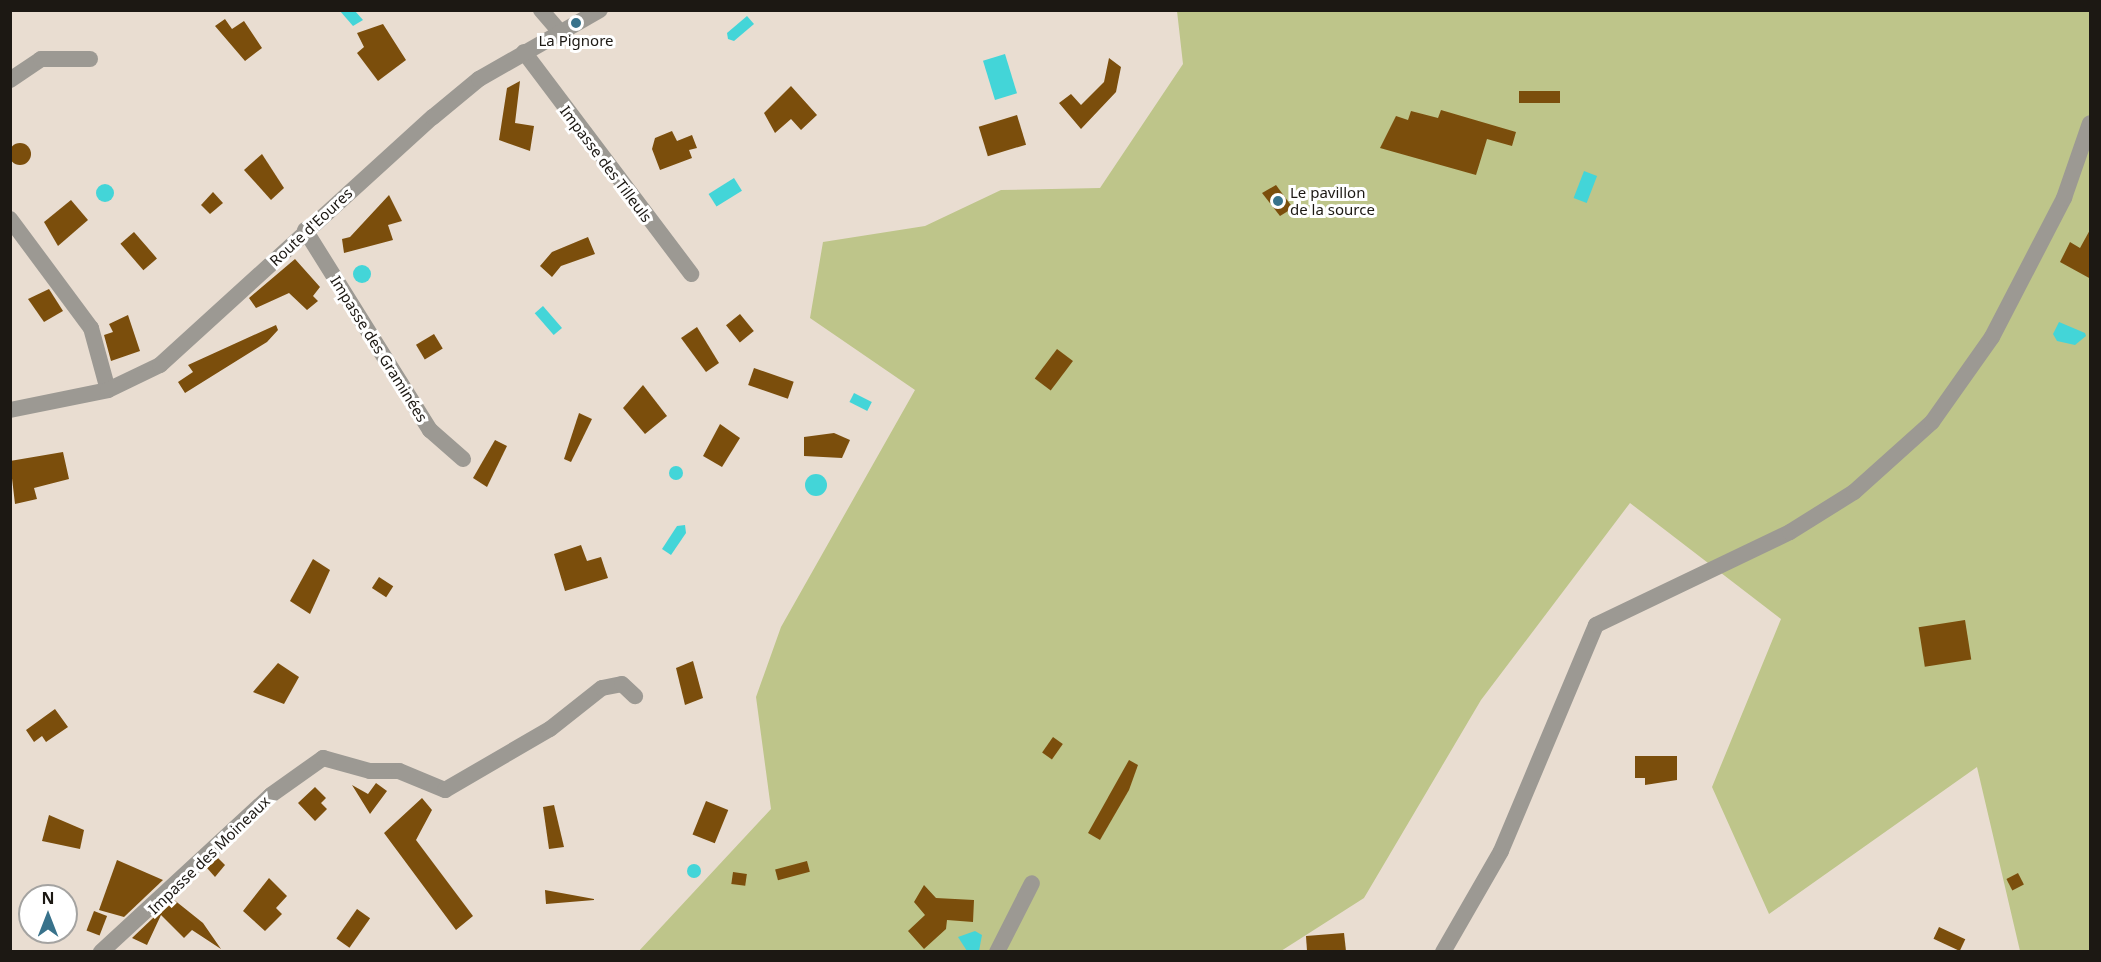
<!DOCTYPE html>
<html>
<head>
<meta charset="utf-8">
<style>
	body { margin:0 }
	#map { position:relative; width:2101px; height:962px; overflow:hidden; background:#e9ddd1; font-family:"Noto Sans",sans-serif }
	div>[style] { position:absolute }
	.green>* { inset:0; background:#bec58a }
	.water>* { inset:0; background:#43d5d8; transform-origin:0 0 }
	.round { border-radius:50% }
	.building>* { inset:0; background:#7b4e0c; transform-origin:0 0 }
	.minor>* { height:16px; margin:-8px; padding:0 8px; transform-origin:8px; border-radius:8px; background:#9c9993 }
	.tertiary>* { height:16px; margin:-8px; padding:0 8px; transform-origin:8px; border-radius:8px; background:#9c9993 }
	.dots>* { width:16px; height:16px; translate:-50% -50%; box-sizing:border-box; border:3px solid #fff; border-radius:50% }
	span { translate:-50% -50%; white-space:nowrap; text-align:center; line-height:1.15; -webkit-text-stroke:6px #fff; paint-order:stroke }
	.poi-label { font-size:15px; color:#1c1813 }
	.left { translate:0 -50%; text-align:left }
	.street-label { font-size:15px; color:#1c1813 }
	.frame { position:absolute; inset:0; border:12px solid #1c1813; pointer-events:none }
	.north { position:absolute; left:18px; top:884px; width:60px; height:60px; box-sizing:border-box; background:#fff; border:2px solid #a4a3a1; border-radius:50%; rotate:0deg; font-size:16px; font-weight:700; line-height:24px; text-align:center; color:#1c1813 }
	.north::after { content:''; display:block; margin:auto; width:21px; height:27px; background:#38728b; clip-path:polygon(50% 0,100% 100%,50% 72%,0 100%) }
</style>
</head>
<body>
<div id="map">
	<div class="green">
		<i style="clip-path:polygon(1177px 11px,2090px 11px,2090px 951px,2020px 951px,1977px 767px,1769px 914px,1712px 787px,1781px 619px,1630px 503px,1481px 700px,1364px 898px,1281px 951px,638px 952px,771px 809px,756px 697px,781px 627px,915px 390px,810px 318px,823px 242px,925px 226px,1001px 190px,1100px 188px,1183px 64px)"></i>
	</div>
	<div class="water">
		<i style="clip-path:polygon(340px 11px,355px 11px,363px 20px,353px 26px)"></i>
		<i style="clip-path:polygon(747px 16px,754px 24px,734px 41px,728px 39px,727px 33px)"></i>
		<i style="left:1005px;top:54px;width:41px;height:23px;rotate:73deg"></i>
		<i style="left:1584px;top:171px;width:14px;height:29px;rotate:21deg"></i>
		<i style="left:734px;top:178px;width:15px;height:30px;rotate:58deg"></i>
		<i class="round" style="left:96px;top:184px;width:18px;height:18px"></i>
		<i class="round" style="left:353px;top:265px;width:18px;height:18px"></i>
		<i style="left:543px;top:306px;width:29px;height:11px;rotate:49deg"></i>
		<i style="clip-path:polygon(2059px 322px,2085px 333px,2086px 336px,2075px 345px,2057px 341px,2053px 334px)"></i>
		<i style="left:854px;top:393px;width:20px;height:10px;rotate:27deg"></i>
		<i class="round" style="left:669px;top:466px;width:14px;height:14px"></i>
		<i class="round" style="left:805px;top:474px;width:22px;height:22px"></i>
		<i style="clip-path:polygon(677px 526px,685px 525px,686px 533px,671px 555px,662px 549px)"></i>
		<i class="round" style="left:687px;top:864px;width:14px;height:14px"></i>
		<i style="clip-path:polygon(975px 931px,982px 935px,979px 951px,967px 951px,958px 937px)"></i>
	</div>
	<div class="building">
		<i style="clip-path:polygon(225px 19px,232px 29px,244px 21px,262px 48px,245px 61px,215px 26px)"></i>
		<i style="clip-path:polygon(383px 24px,406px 60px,378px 81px,357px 53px,364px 47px,357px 33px)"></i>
		<i style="clip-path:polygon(1109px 58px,1121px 67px,1116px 92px,1081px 129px,1059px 103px,1071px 94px,1081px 105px,1104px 82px)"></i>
		<i style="clip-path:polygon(520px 81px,515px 123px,534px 126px,530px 151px,499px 140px,507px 88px)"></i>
		<i style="clip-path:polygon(791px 86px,817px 115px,801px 130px,791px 119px,775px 133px,764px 113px)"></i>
		<i style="left:1560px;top:91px;width:12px;height:41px;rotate:90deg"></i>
		<i style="clip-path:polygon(1441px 110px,1516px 132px,1512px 146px,1487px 139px,1476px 175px,1380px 148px,1396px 116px,1408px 120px,1411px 111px,1438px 118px)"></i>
		<i style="left:1017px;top:115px;width:31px;height:40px;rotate:73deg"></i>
		<i style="clip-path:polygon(672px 131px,677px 141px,692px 135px,697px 148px,689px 150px,692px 158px,660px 170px,652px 149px,655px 138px)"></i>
		<i class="round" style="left:9px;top:143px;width:22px;height:22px"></i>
		<i style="clip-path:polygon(262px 154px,284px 188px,271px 200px,244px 170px)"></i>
		<i style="clip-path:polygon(1276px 185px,1293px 208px,1280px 216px,1262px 193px)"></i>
		<i style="clip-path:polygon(213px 192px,223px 203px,210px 214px,201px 205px)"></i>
		<i style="clip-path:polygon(389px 195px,402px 221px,388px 225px,393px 240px,344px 253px,342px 239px,350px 237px)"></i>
		<i style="clip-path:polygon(71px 200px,88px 220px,58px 246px,44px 222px)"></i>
		<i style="clip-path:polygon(2091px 228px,2091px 279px,2060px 262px,2070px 242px,2080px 248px)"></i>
		<i style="left:134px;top:232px;width:35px;height:18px;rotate:49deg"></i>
		<i style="clip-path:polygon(588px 237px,595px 254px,561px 266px,552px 277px,540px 266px,552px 252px)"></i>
		<i style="clip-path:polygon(295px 259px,320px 287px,313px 296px,318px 301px,307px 310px,289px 293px,256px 308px,249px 298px)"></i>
		<i style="clip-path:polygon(49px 289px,63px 311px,44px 322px,28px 299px)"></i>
		<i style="left:740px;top:314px;width:22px;height:18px;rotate:51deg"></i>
		<i style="clip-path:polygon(128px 315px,140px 351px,111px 361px,104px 335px,113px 332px,109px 324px)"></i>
		<i style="clip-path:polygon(276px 325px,278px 330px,267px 342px,185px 393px,178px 382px,193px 372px,188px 365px)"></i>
		<i style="clip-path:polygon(697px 327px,719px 363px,706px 372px,681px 338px)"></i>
		<i style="left:434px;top:334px;width:17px;height:21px;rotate:59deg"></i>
		<i style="left:1057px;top:349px;width:20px;height:37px;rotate:37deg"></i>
		<i style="left:754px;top:368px;width:42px;height:18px;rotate:19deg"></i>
		<i style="clip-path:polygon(643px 385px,667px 416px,645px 434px,623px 408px)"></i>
		<i style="clip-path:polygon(579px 413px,592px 419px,571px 462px,564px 459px)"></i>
		<i style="clip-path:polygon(720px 424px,740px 438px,722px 467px,703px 456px)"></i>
		<i style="clip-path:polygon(834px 433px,850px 440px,842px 458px,804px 456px,804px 437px)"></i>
		<i style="clip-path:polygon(495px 440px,507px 446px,487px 487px,473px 478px)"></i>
		<i style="clip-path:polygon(63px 452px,69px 479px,34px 488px,37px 499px,15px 504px,10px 461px)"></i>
		<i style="clip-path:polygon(581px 545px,587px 561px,601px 557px,608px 578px,565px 591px,554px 554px)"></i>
		<i style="clip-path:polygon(313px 559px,330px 570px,310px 614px,290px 601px)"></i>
		<i style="left:379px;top:577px;width:17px;height:13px;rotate:33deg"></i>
		<i style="left:1965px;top:620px;width:40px;height:47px;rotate:81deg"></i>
		<i style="clip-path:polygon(693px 661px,703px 698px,685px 705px,676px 668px)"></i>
		<i style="clip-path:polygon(278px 663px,299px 677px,284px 704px,253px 692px)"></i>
		<i style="clip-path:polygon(55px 709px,68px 727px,46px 742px,42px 736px,34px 742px,26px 730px)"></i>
		<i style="left:1053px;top:737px;width:12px;height:19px;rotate:35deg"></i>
		<i style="clip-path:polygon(1635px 756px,1677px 756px,1677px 780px,1645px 785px,1645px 778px,1635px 778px)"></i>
		<i style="clip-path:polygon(1129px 760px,1138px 765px,1129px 790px,1100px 840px,1088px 833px)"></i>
		<i style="clip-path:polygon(376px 783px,387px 791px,370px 814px,352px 785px,368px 794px)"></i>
		<i style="clip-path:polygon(315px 787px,326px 798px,321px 803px,327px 809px,315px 821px,298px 803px)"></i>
		<i style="clip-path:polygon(422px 798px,432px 810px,416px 840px,473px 916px,456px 930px,384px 833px)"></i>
		<i style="left:706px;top:801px;width:24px;height:36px;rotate:22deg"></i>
		<i style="clip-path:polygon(554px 805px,564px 847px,549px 849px,543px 807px)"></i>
		<i style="clip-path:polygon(49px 815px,84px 830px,80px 849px,42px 841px)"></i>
		<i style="clip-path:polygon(218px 858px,225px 865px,215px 877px,207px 868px)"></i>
		<i style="clip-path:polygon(117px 860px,163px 880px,124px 917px,99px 910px)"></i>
		<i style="left:807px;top:861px;width:11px;height:33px;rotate:75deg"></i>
		<i style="left:733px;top:872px;width:14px;height:12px;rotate:8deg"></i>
		<i style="left:2018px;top:873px;width:13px;height:13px;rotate:63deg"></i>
		<i style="clip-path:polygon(269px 878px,287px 896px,276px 908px,282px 914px,265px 931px,243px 911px)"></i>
		<i style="clip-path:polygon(924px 885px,936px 898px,974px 900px,973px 922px,947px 920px,946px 929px,924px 949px,908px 931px,925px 915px,914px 902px)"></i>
		<i style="clip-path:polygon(545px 890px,594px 899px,594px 900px,546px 904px)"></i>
		<i style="clip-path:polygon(173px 899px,203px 923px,221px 949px,192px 930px,184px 938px,161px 915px,147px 945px,132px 938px)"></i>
		<i style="left:357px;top:909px;width:16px;height:36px;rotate:35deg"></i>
		<i style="left:94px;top:911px;width:14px;height:21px;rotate:21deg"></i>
		<i style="left:1939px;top:927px;width:29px;height:13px;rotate:25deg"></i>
		<i style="clip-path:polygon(1344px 933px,1346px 951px,1307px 951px,1306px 936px)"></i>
	</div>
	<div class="minor">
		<i style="left:541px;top:10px;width:29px;rotate:49deg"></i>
		<i style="left:524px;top:52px;width:278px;rotate:53deg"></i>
		<i style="left:10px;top:80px;width:37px;rotate:-34deg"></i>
		<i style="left:41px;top:59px;width:49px"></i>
		<i style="left:10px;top:219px;width:136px;rotate:53.4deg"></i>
		<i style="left:91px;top:328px;width:64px;rotate:74.7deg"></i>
		<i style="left:305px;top:230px;width:236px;rotate:58deg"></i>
		<i style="left:430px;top:430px;width:44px;rotate:41.3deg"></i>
		<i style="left:101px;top:952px;width:231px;rotate:-42.7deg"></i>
		<i style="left:271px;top:795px;width:64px;rotate:-35.4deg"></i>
		<i style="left:323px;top:758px;width:49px;rotate:15.5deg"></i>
		<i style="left:370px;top:771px;width:29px"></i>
		<i style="left:399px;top:771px;width:50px;rotate:22.4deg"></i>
		<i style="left:445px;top:790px;width:121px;rotate:-30.2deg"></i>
		<i style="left:550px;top:729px;width:66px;rotate:-38.3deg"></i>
		<i style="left:602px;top:688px;width:20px;rotate:-11deg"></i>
		<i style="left:622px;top:684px;width:18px;rotate:43deg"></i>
		<i style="left:997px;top:952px;width:77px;rotate:-63.1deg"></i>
		<i style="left:1443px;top:952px;width:116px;rotate:-60.1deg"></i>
		<i style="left:1501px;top:851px;width:245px;rotate:-67.2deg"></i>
		<i style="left:1596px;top:625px;width:215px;rotate:-25.6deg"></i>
		<i style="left:1790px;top:532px;width:75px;rotate:-32deg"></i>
		<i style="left:1854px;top:492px;width:105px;rotate:-41.9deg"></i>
		<i style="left:1932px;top:422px;width:104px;rotate:-54.8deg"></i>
		<i style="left:1992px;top:337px;width:157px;rotate:-62.6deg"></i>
		<i style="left:2064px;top:198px;width:79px;rotate:-70.9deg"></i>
	</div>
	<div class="tertiary">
		<i style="left:10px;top:410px;width:100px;rotate:-11.5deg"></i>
		<i style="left:108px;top:390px;width:58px;rotate:-25.7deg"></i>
		<i style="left:160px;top:365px;width:369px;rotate:-42.3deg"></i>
		<i style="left:433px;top:117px;width:60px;rotate:-39.6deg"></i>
		<i style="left:479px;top:79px;width:139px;rotate:-29.7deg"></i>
	</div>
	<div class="dots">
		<i style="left:576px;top:23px;background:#38728b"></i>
		<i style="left:1278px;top:201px;background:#38728b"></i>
	</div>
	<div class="poi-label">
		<span style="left:576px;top:41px">La Pignore</span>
		<span class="left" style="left:1290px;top:201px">Le pavillon<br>de la source</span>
	</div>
	<div class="street-label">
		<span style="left:606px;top:164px;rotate:53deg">Impasse des Tilleuls</span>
		<span style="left:311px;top:227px;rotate:-43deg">Route d'Eoures</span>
		<span style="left:379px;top:349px;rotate:58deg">Impasse des Graminées</span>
		<span style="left:209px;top:855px;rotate:-44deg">Impasse des Moineaux</span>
	</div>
	<div class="frame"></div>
	<div class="north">N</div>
</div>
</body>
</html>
